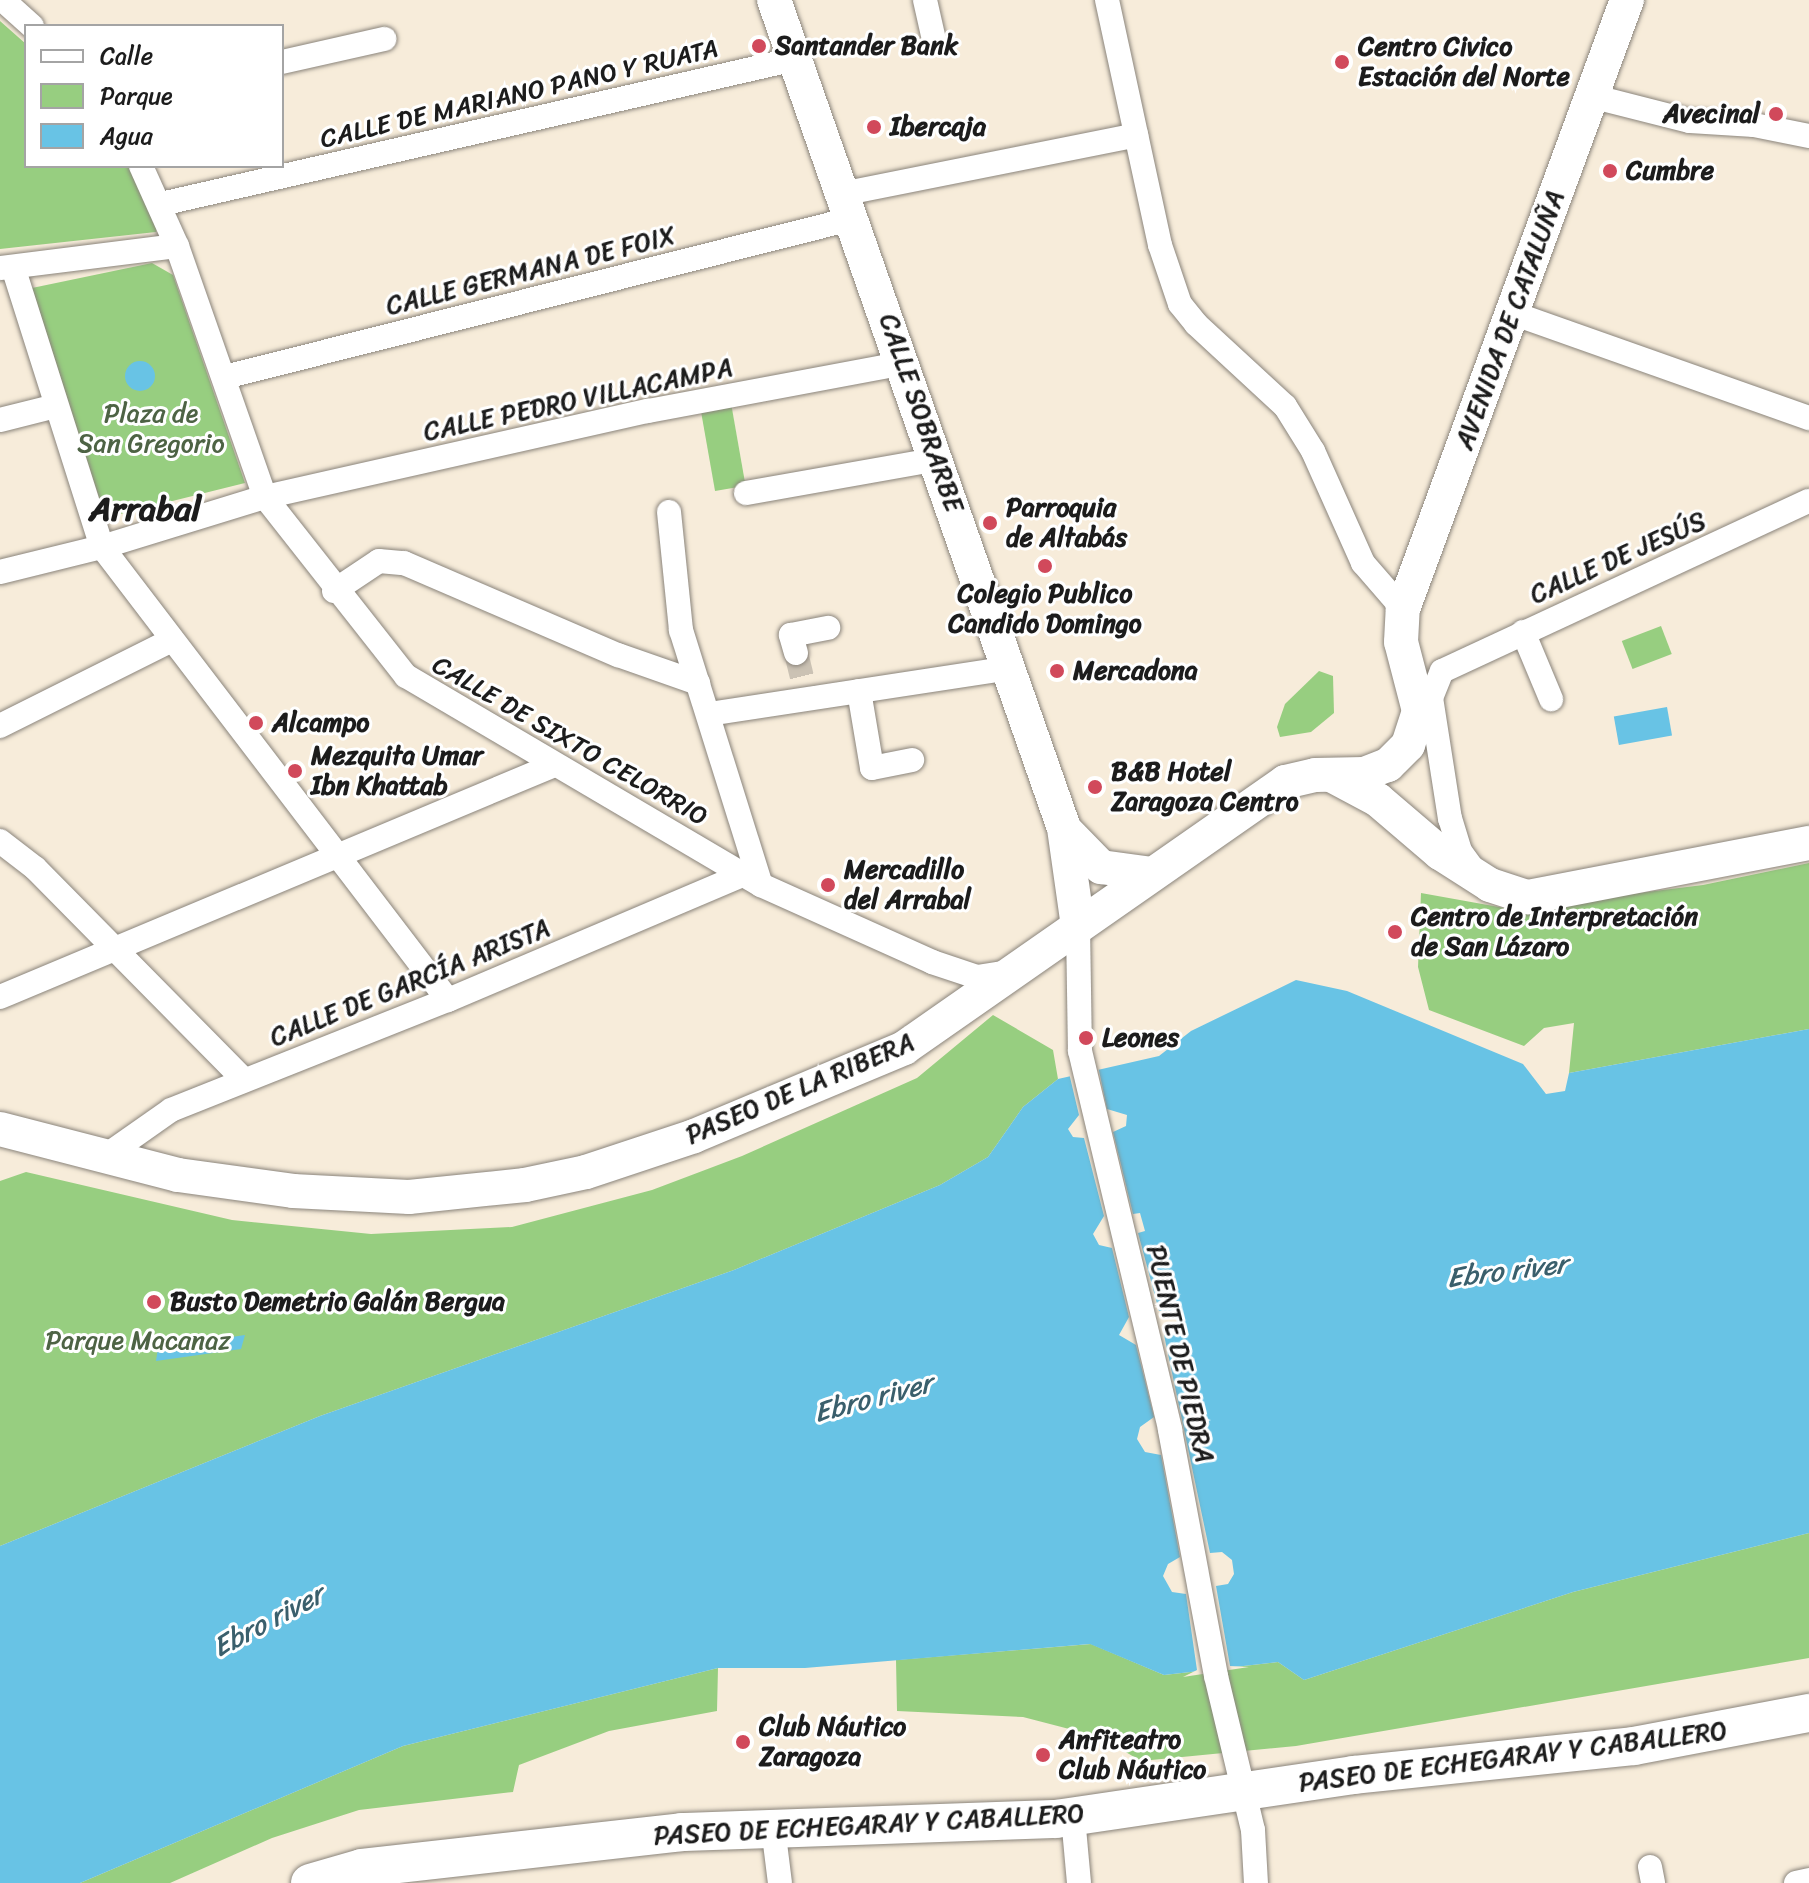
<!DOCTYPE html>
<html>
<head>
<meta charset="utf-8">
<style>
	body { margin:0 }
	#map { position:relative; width:1809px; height:1883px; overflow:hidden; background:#f7ecda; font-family:Sriracha,sans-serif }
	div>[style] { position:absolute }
	.green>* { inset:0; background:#97ce80; transform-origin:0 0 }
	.water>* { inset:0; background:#68c3e5; transform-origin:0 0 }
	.round { border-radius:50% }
	.pier>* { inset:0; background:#f7ecda }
	.street-tunnel>* { height:24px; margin-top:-12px; transform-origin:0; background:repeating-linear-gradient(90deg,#cbc2b4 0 24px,transparent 0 36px) }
	.roads { filter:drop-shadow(0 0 2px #8a847b) drop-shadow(0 0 2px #8a847b) }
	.street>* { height:24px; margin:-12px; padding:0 12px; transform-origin:12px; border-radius:12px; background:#fff }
	.secondary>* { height:34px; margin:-17px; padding:0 17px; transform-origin:17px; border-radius:17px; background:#fff }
	.primary>* { height:38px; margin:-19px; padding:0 19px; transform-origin:19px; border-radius:19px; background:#fff }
	.dots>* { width:22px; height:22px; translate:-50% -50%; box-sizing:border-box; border:4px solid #fff; border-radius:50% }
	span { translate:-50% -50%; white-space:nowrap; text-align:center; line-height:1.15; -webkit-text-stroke:6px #fff; paint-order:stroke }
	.poi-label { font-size:26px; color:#1c1c1c; font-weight:700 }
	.left { translate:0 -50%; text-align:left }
	.right { translate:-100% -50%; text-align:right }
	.street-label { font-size:26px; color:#1c1c1c }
	.park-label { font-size:26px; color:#4d6344 }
	.water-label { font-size:28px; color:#3a5f6c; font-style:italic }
	.district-label { font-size:34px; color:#1c1c1c; font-weight:700 }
	.legend { position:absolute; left:24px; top:24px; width:260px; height:144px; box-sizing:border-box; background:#fff; border:2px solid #a4a4a4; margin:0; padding:10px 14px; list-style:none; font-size:24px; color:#1c1c1c }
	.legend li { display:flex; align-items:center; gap:16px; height:40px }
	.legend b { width:40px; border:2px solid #a4a4a4 }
</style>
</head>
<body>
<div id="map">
	<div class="green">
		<i style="clip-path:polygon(0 21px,26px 44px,26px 166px,130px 166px,159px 214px,156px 232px,0 249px)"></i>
		<i style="clip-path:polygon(152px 263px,173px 275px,245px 483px,120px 514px,103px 510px,32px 288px)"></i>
		<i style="left:731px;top:403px;width:84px;height:31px;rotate:80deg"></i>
		<i style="left:1661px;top:626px;width:30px;height:42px;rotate:69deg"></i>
		<i style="clip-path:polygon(1319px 671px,1333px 676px,1334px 713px,1311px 732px,1280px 737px,1277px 727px,1285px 704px)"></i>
		<i style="clip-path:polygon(1809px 863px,1809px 1029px,1569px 1073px,1574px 1023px,1544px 1028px,1524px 1046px,1429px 1010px,1418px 967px,1421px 893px,1510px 909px,1703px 885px)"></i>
		<i style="clip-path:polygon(993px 1015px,1053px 1050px,1058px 1079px,1023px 1107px,988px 1157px,940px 1185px,734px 1270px,320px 1416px,0 1546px,0 1181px,26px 1172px,232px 1220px,371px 1234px,512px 1227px,652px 1190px,742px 1156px,917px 1078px)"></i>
		<i style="clip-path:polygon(1809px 1533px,1809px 1658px,1296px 1746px,1141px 1761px,1100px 1737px,1023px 1717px,897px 1711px,896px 1660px,1091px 1644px,1164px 1675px,1278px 1662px,1304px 1680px,1573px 1592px)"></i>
		<i style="clip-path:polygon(718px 1668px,717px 1711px,609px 1731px,519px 1765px,513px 1792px,359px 1810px,272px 1838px,170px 1883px,80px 1883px,403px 1746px)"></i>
	</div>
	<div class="water">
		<i class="round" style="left:125px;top:361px;width:30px;height:30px"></i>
		<i style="left:1667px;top:707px;width:29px;height:54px;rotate:80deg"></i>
		<i style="clip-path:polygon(1296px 980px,1347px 991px,1523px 1064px,1546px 1094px,1565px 1091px,1569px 1073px,1809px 1029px,1809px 1533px,1573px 1592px,1304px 1680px,1278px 1662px,1164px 1675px,1090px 1644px,805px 1668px,718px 1668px,403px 1746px,80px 1883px,0 1883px,0 1546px,320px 1416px,734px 1270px,940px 1185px,988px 1157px,1023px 1107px,1058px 1079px,1159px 1056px,1191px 1031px)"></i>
		<i style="clip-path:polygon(245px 1335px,241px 1349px,156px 1361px,158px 1348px)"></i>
	</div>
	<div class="pier">
		<i style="clip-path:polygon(1098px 1066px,1107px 1109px,1127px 1115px,1126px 1126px,1113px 1132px,1133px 1214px,1140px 1213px,1145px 1231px,1138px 1233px,1159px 1311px,1172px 1311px,1178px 1318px,1176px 1329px,1164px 1335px,1210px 1553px,1222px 1552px,1232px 1560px,1234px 1574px,1228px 1584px,1216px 1586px,1230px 1666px,1249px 1667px,1183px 1677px,1197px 1670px,1186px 1594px,1172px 1592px,1163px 1576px,1168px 1564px,1180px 1557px,1161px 1455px,1145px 1452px,1137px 1439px,1140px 1427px,1154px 1417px,1136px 1345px,1119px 1335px,1129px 1317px,1112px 1248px,1099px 1245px,1093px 1234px,1104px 1216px,1084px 1138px,1073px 1137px,1068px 1129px,1079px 1115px,1069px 1073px)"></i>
	</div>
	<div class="street-tunnel">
		<i style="left:796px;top:653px;width:41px;rotate:76deg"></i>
	</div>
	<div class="roads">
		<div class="street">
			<i style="left:3px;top:0;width:39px;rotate:42deg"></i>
			<i style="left:925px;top:0;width:41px;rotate:77.3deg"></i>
			<i style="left:1107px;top:0;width:251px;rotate:77.8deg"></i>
			<i style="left:1160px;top:245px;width:62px;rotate:71.3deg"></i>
			<i style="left:1180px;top:304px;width:26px;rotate:51deg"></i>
			<i style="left:1196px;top:324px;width:121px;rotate:42.7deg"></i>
			<i style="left:1285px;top:406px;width:53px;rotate:58.1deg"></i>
			<i style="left:1313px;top:451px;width:123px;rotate:65.9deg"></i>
			<i style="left:1363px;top:563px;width:61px;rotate:49deg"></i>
			<i style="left:282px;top:62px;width:105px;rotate:-12.7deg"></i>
			<i style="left:1591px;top:96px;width:102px;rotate:14.2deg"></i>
			<i style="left:1690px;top:121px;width:64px;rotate:3.6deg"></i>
			<i style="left:1754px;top:125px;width:56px;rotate:11.3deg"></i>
			<i style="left:141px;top:166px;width:88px;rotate:65.8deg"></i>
			<i style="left:177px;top:246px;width:266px;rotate:70.7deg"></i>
			<i style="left:265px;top:497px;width:228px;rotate:51.8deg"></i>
			<i style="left:406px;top:676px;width:412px;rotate:30.5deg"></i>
			<i style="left:761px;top:885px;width:188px;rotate:24.2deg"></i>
			<i style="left:932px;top:962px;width:47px;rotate:18.4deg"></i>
			<i style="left:977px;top:977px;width:32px;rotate:-9deg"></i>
			<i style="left:842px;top:194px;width:300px;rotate:-11.3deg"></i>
			<i style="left:161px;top:204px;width:650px;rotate:-12.88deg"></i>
			<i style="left:13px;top:267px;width:294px;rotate:72.4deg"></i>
			<i style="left:102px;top:547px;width:570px;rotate:52.63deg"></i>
			<i style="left:0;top:268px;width:178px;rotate:-7.1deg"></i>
			<i style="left:1515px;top:314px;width:312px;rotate:19.5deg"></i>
			<i style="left:225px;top:377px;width:646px;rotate:-14.17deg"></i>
			<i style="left:0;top:420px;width:58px;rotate:-14deg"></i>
			<i style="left:746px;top:493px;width:195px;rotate:-10deg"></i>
			<i style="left:669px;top:512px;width:119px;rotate:84.2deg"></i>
			<i style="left:681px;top:630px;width:267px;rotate:72.6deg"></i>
			<i style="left:0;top:572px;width:105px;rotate:-13.8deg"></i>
			<i style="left:102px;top:547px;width:170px;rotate:-17.1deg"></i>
			<i style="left:265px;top:497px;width:393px;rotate:-12.7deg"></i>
			<i style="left:648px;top:411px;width:260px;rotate:-10.6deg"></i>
			<i style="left:334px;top:591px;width:54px;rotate:-33.7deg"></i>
			<i style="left:379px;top:561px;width:25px;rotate:5deg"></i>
			<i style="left:404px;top:563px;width:233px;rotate:23.3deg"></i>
			<i style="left:618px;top:655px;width:85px;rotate:19.3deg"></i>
			<i style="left:1523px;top:632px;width:73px;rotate:67.3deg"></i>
			<i style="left:796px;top:653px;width:19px;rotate:-106deg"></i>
			<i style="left:791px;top:635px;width:38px;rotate:-11deg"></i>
			<i style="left:859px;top:691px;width:78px;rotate:80.4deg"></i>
			<i style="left:872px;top:768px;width:41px;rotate:-11.3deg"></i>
			<i style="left:709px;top:714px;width:289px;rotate:-8.7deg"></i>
			<i style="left:0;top:726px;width:192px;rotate:-26.6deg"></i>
			<i style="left:0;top:841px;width:44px;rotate:37.6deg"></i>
			<i style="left:35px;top:868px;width:298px;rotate:45.4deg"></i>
			<i style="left:1473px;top:869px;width:22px;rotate:-126deg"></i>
			<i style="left:1460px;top:851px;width:34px;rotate:-107deg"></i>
			<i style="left:1450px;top:819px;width:122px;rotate:-98.9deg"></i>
			<i style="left:1431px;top:698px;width:29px;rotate:-68deg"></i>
			<i style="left:1442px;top:671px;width:404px;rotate:-24.9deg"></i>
			<i style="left:1078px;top:926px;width:125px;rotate:89.1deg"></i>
			<i style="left:1080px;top:1051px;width:390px;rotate:76.6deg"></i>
			<i style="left:1170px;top:1430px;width:250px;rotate:79.4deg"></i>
			<i style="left:1216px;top:1676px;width:158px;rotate:76.5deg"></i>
			<i style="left:1253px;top:1830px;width:53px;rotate:86.8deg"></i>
			<i style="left:0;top:997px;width:598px;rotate:-22.71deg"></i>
			<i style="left:107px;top:1155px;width:78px;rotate:-35.1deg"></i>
			<i style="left:171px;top:1110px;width:298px;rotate:-21.7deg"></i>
			<i style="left:448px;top:1000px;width:320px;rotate:-23deg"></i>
			<i style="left:1073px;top:1817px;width:66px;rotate:84.8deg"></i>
			<i style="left:773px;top:1827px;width:56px;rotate:82.9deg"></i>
			<i style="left:1650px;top:1867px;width:16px;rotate:79deg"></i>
			<i style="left:1796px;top:1883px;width:13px;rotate:-13deg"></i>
		</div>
		<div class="secondary">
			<i style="left:774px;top:0;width:877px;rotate:70.7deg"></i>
			<i style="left:1064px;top:828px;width:99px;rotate:81.9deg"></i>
			<i style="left:1333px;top:776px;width:51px;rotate:28.1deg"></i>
			<i style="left:1378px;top:800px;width:82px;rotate:40.5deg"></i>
			<i style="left:1440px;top:853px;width:59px;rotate:32.6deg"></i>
			<i style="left:1490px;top:885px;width:40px;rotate:18deg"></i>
			<i style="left:1528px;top:897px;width:286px;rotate:-10.9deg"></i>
			<i style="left:1067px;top:832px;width:49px;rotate:45.8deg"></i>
			<i style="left:1101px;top:867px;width:50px;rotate:8deg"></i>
			<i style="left:0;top:1129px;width:184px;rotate:14.5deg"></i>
			<i style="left:178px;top:1175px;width:116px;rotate:7.9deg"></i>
			<i style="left:293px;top:1191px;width:116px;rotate:3deg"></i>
			<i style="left:409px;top:1197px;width:117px;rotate:-5.9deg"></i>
			<i style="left:525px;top:1185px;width:62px;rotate:-12deg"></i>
			<i style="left:586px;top:1172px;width:114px;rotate:-18.4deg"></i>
			<i style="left:694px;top:1136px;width:228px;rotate:-22.7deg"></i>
			<i style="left:904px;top:1048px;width:465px;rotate:-34.9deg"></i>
			<i style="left:1285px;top:782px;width:31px;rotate:-13deg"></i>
			<i style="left:1315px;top:775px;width:49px;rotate:-1.2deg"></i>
			<i style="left:1364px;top:774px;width:26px;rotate:-21deg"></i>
			<i style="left:1388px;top:765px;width:28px;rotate:-45deg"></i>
			<i style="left:1408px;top:745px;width:36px;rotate:-72deg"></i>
			<i style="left:1419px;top:711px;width:71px;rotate:-104.6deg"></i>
			<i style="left:1401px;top:642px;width:33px;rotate:-87deg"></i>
			<i style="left:1403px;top:609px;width:649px;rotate:-69.81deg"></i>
		</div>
		<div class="primary">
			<i style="left:310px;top:1883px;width:54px;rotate:-16.1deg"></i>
			<i style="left:362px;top:1868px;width:322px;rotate:-6.4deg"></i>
			<i style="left:682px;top:1832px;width:374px;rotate:-2deg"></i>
			<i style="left:1056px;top:1819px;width:301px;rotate:-8.4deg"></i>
			<i style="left:1354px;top:1775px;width:281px;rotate:-5.9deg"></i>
			<i style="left:1634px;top:1746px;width:178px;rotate:-10.7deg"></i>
		</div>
	</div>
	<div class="dots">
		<i style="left:759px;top:46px;background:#d1495b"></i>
		<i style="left:1342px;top:62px;background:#d1495b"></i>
		<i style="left:1776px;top:114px;background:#d1495b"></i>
		<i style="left:874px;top:127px;background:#d1495b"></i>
		<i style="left:1610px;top:171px;background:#d1495b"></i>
		<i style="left:990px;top:523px;background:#d1495b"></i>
		<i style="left:1045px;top:566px;background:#d1495b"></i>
		<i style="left:1057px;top:671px;background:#d1495b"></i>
		<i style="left:256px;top:723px;background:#d1495b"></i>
		<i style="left:295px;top:771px;background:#d1495b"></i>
		<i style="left:1095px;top:787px;background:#d1495b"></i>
		<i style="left:828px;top:885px;background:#d1495b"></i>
		<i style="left:1395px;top:932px;background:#d1495b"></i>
		<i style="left:1086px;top:1038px;background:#d1495b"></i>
		<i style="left:154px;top:1302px;background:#d1495b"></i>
		<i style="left:743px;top:1742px;background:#d1495b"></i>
		<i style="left:1043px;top:1755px;background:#d1495b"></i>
	</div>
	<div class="poi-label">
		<span class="left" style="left:775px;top:46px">Santander Bank</span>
		<span class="left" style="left:1358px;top:62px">Centro Civico<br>Estación del Norte</span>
		<span class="right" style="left:1760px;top:114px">Avecinal</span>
		<span class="left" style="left:890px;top:127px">Ibercaja</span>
		<span class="left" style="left:1626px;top:171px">Cumbre</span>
		<span class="left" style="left:1006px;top:523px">Parroquia<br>de Altabás</span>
		<span style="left:1045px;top:609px">Colegio Publico<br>Candido Domingo</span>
		<span class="left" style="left:1073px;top:671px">Mercadona</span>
		<span class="left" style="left:272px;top:723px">Alcampo</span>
		<span class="left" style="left:311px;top:771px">Mezquita Umar<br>Ibn Khattab</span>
		<span class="left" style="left:1111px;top:787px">B&amp;B Hotel<br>Zaragoza Centro</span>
		<span class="left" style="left:844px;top:885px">Mercadillo<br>del Arrabal</span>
		<span class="left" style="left:1411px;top:932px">Centro de Interpretación<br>de San Lázaro</span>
		<span class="left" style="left:1102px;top:1038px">Leones</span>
		<span class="left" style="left:170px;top:1302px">Busto Demetrio Galán Bergua</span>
		<span class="left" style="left:759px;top:1742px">Club Náutico<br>Zaragoza</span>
		<span class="left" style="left:1059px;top:1755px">Anfiteatro<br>Club Náutico</span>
	</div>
	<div class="street-label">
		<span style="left:519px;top:94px;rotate:-13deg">CALLE DE MARIANO PANO Y RUATA</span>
		<span style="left:531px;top:271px;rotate:-14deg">CALLE GERMANA DE FOIX</span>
		<span style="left:1510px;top:320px;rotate:-70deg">AVENIDA DE CATALUÑA</span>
		<span style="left:578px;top:400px;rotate:-12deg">CALLE PEDRO VILLACAMPA</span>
		<span style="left:921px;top:413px;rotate:71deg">CALLE SOBRARBE</span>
		<span style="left:1618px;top:558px;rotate:-24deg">CALLE DE JESÚS</span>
		<span style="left:570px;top:741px;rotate:30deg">CALLE DE SIXTO CELORRIO</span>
		<span style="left:410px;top:983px;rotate:-22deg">CALLE DE GARCÍA ARISTA</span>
		<span style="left:800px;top:1089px;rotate:-23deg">PASEO DE LA RIBERA</span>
		<span style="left:1180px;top:1354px;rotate:77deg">PUENTE DE PIEDRA</span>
		<span style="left:1513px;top:1757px;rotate:-7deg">PASEO DE ECHEGARAY Y CABALLERO</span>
		<span style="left:869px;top:1825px;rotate:-3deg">PASEO DE ECHEGARAY Y CABALLERO</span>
	</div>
	<div class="park-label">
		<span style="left:151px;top:429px">Plaza de<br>San Gregorio</span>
		<span style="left:138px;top:1341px">Parque Macanaz</span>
	</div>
	<div class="water-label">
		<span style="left:1507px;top:1271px;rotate:-7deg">Ebro river</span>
		<span style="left:873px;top:1398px;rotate:-15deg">Ebro river</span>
		<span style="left:268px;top:1621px;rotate:-28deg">Ebro river</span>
	</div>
	<div class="district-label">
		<span style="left:145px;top:510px">Arrabal</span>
	</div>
	<ul class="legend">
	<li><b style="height:10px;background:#fff"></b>Calle</li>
	<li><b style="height:22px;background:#97ce80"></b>Parque</li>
	<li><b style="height:22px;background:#68c3e5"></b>Agua</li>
	</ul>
</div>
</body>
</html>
